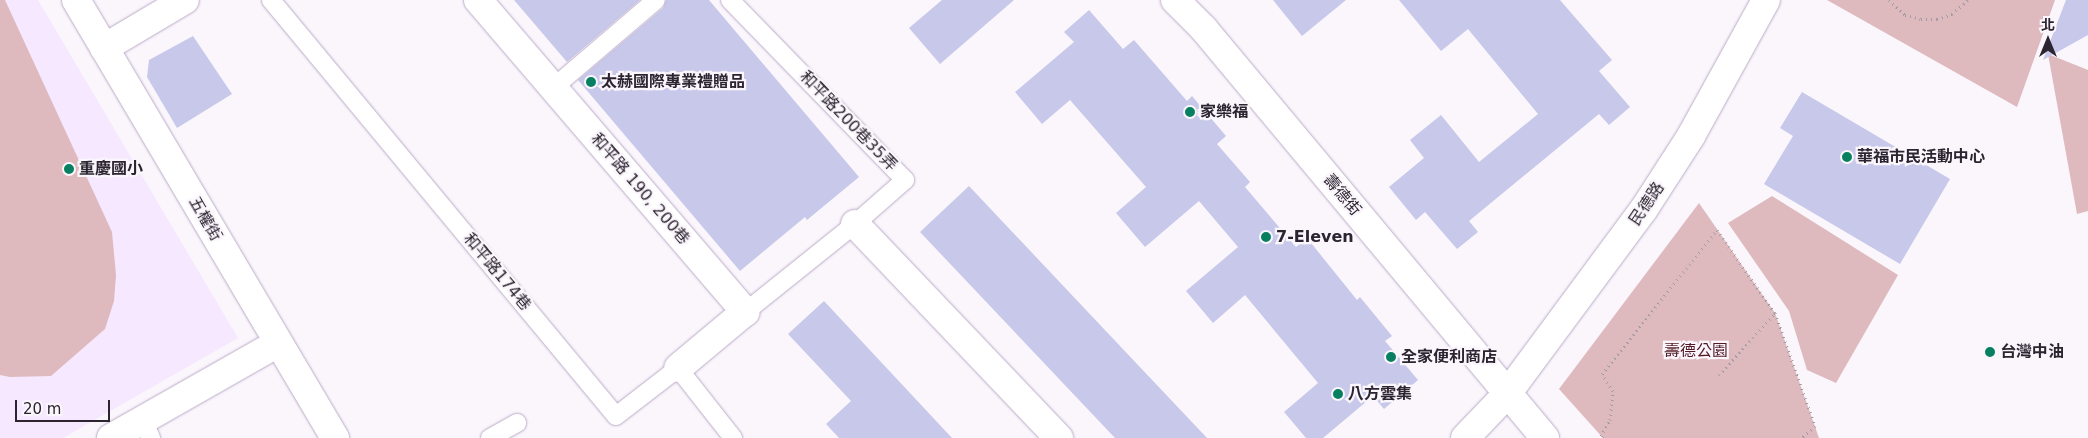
<!DOCTYPE html>
<html>
<head>
<meta charset="utf-8">
<style>
	body { margin:0 }
	#map { position:relative; width:2088px; height:438px; overflow:hidden; background:#faf6fc; font-family:"DejaVu Sans","Noto Sans TC",sans-serif }
	div>[style] { position:absolute }
	.built>* { inset:0; background:#f6e8ff }
	.green>* { inset:0; background:#debabe }
	.building>* { inset:0; background:#c7c8ea }
	.path>* { height:3px; margin-top:-1.5px; transform-origin:0; background:repeating-linear-gradient(90deg,#a19ba4 0 1px,transparent 0 5px) }
	.roads { filter:drop-shadow(0 0 1px #bcaac7) drop-shadow(0 0 1px #bcaac7) }
	.lane>* { height:18px; margin:-9px; padding:0 9px; transform-origin:9px; border-radius:9px; background:#fff }
	.street>* { height:28px; margin:-14px; padding:0 14px; transform-origin:14px; border-radius:14px; background:#fff }
	.secondary>* { height:28px; margin:-14px; padding:0 14px; transform-origin:14px; border-radius:14px; background:#fff }
	.dots>* { width:14px; height:14px; translate:-50% -50%; box-sizing:border-box; border:2px solid #faf6fc; border-radius:50% }
	span { translate:-50% -50%; white-space:nowrap; text-align:center; line-height:1.15; -webkit-text-stroke:4.5px #faf6fc; paint-order:stroke }
	.poi-label { font-size:16px; color:#2c2430; font-weight:700 }
	.left { translate:0 -50%; text-align:left }
	.street-label { font-size:16px; color:#2c2430 }
	.park-label { font-size:16px; color:#521a26 }
	.north { position:absolute; left:2023px; top:15px; width:50px; height:50px; -webkit-text-stroke:4px #faf6fc; paint-order:stroke; rotate:0deg; font-size:14px; font-weight:700; line-height:20px; text-align:center; color:#2c2430 }
	.north::after { content:''; display:block; margin:auto; width:18px; height:22px; background:#2c2430; clip-path:polygon(50% 0,100% 100%,50% 72%,0 100%) }
	.scale { position:absolute; left:15px; top:400px; width:95px; height:22px; box-sizing:border-box; border:2px solid #2c2430; border-top:0; padding-left:6px; font-size:15px; line-height:18px; white-space:nowrap; color:#2c2430; -webkit-text-stroke:4px #faf6fc; paint-order:stroke }
</style>
</head>
<body>
<div id="map">
	<div class="built">
		<i style="clip-path:polygon(0 0,38px 0,238px 338px,63px 438px,0 438px)"></i>
	</div>
	<div class="green">
		<i style="clip-path:polygon(0 0,5px 0,112px 232px,116px 275px,114px 301px,105px 329px,51px 376px,10px 377px,0 375px)"></i>
		<i style="clip-path:polygon(1827px 0,2055px 0,2017px 107px)"></i>
		<i style="clip-path:polygon(2048px 54px,2088px 70px,2088px 211px,2077px 214px)"></i>
		<i style="clip-path:polygon(1772px 196px,1898px 275px,1836px 383px,1807px 370px,1789px 311px,1728px 223px)"></i>
		<i style="clip-path:polygon(1699px 203px,1775px 313px,1819px 438px,1603px 438px,1559px 389px)"></i>
	</div>
	<div class="building">
		<i style="clip-path:polygon(514px 0,640px 0,567px 62px)"></i>
		<i style="clip-path:polygon(666px 0,709px 0,859px 177px,807px 220px,805px 217px,740px 271px,578px 80px,663px 8px)"></i>
		<i style="clip-path:polygon(942px 0,1014px 0,940px 64px,909px 28px)"></i>
		<i style="clip-path:polygon(1273px 0,1346px 0,1302px 36px)"></i>
		<i style="clip-path:polygon(1399px 0,1560px 0,1612px 60px,1599px 71px,1630px 107px,1609px 125px,1599px 114px,1469px 221px,1478px 232px,1457px 249px,1425px 212px,1416px 220px,1389px 187px,1424px 158px,1410px 140px,1441px 115px,1479px 162px,1538px 114px,1468px 29px,1441px 51px)"></i>
		<i style="clip-path:polygon(2066px 0,2088px 0,2088px 35px,2043px 60px)"></i>
		<i style="clip-path:polygon(1089px 10px,1123px 49px,1134px 40px,1187px 101px,1192px 96px,1226px 136px,1217px 144px,1250px 182px,1245px 187px,1296px 247px,1307px 238px,1357px 300px,1360px 297px,1392px 336px,1385px 341px,1418px 380px,1384px 409px,1373px 396px,1323px 438px,1306px 438px,1284px 412px,1318px 383px,1245px 295px,1213px 323px,1186px 291px,1238px 247px,1199px 201px,1145px 247px,1116px 213px,1146px 187px,1070px 100px,1042px 124px,1015px 92px,1074px 42px,1064px 32px)"></i>
		<i style="clip-path:polygon(193px 36px,232px 94px,177px 128px,147px 77px,149px 60px)"></i>
		<i style="clip-path:polygon(1802px 92px,1950px 179px,1900px 264px,1764px 184px,1793px 136px,1780px 128px)"></i>
		<i style="clip-path:polygon(969px 186px,1103px 328px,1207px 438px,1115px 438px,920px 232px)"></i>
		<i style="clip-path:polygon(824px 301px,952px 438px,839px 438px,826px 424px,851px 401px,788px 334px)"></i>
	</div>
	<div class="path">
		<i style="left:1889px;top:0;width:22px;rotate:43deg"></i>
		<i style="left:1905px;top:15px;width:16px;rotate:14deg"></i>
		<i style="left:1921px;top:19px;width:16px"></i>
		<i style="left:1937px;top:19px;width:16px;rotate:-18deg"></i>
		<i style="left:1952px;top:14px;width:21px;rotate:-41deg"></i>
		<i style="left:1719px;top:375px;width:84px;rotate:-47.9deg"></i>
		<i style="left:1775px;top:313px;width:120px;rotate:70.5deg"></i>
		<i style="left:1815px;top:426px;width:18px;rotate:139deg"></i>
		<i style="left:1603px;top:438px;width:3px;rotate:-135deg"></i>
		<i style="left:1601px;top:436px;width:18px;rotate:-61deg"></i>
		<i style="left:1610px;top:420px;width:29px;rotate:-84deg"></i>
		<i style="left:1613px;top:391px;width:20px;rotate:-123deg"></i>
		<i style="left:1602px;top:374px;width:184px;rotate:-51.4deg"></i>
		<i style="left:1717px;top:230px;width:101px;rotate:55.1deg"></i>
	</div>
	<div class="roads">
		<div class="lane">
			<i style="left:271px;top:0;width:540px;rotate:50.33deg"></i>
			<i style="left:616px;top:416px;width:78px;rotate:-37.7deg"></i>
			<i style="left:678px;top:368px;width:89px;rotate:51.8deg"></i>
			<i style="left:730px;top:0;width:251px;rotate:45.8deg"></i>
			<i style="left:905px;top:180px;width:67px;rotate:138.7deg"></i>
			<i style="left:855px;top:224px;width:141px;rotate:141.3deg"></i>
			<i style="left:553px;top:88px;width:135px;rotate:-40.5deg"></i>
			<i style="left:143px;top:420px;width:20px;rotate:66deg"></i>
			<i style="left:490px;top:438px;width:31px;rotate:-29deg"></i>
		</div>
		<div class="street">
			<i style="left:76px;top:0;width:509px;rotate:59.4deg"></i>
			<i style="left:478px;top:0;width:411px;rotate:49.4deg"></i>
			<i style="left:745px;top:312px;width:87px;rotate:140.1deg"></i>
			<i style="left:1175px;top:0;width:40px;rotate:45deg"></i>
			<i style="left:1203px;top:28px;width:534px;rotate:50.17deg"></i>
			<i style="left:104px;top:48px;width:94px;rotate:-30.7deg"></i>
			<i style="left:855px;top:224px;width:296px;rotate:46.4deg"></i>
			<i style="left:111px;top:438px;width:192px;rotate:-29.6deg"></i>
		</div>
		<div class="secondary">
			<i style="left:1465px;top:438px;width:61px;rotate:-46.3deg"></i>
			<i style="left:1507px;top:394px;width:230px;rotate:-53.5deg"></i>
			<i style="left:1644px;top:209px;width:87px;rotate:-57.2deg"></i>
			<i style="left:1691px;top:136px;width:155px;rotate:-61.1deg"></i>
		</div>
	</div>
	<div class="dots">
		<i style="left:591px;top:82px;background:#068060"></i>
		<i style="left:1190px;top:112px;background:#068060"></i>
		<i style="left:1847px;top:157px;background:#068060"></i>
		<i style="left:69px;top:169px;background:#068060"></i>
		<i style="left:1266px;top:237px;background:#068060"></i>
		<i style="left:1990px;top:352px;background:#068060"></i>
		<i style="left:1391px;top:357px;background:#068060"></i>
		<i style="left:1338px;top:394px;background:#068060"></i>
	</div>
	<div class="poi-label">
		<span class="left" style="left:601px;top:82px">太赫國際專業禮贈品</span>
		<span class="left" style="left:1200px;top:112px">家樂福</span>
		<span class="left" style="left:1857px;top:157px">華福市民活動中心</span>
		<span class="left" style="left:79px;top:169px">重慶國小</span>
		<span class="left" style="left:1276px;top:237px">7-Eleven</span>
		<span class="left" style="left:2000px;top:352px">台灣中油</span>
		<span class="left" style="left:1401px;top:357px">全家便利商店</span>
		<span class="left" style="left:1348px;top:394px">八方雲集</span>
	</div>
	<div class="street-label">
		<span style="left:848px;top:121px;rotate:46deg">和平路200巷35弄</span>
		<span style="left:640px;top:189px;rotate:49deg">和平路 190, 200巷</span>
		<span style="left:1342px;top:195px;rotate:50deg">壽德街</span>
		<span style="left:1647px;top:204px;rotate:-56deg">民德路</span>
		<span style="left:205px;top:219px;rotate:60deg">五權街</span>
		<span style="left:497px;top:272px;rotate:50deg">和平路174巷</span>
	</div>
	<div class="park-label">
		<span style="left:1696px;top:351px">壽德公園</span>
	</div>
	<div class="north">北</div>
	<div class="scale">20 m</div>
</div>
</body>
</html>
